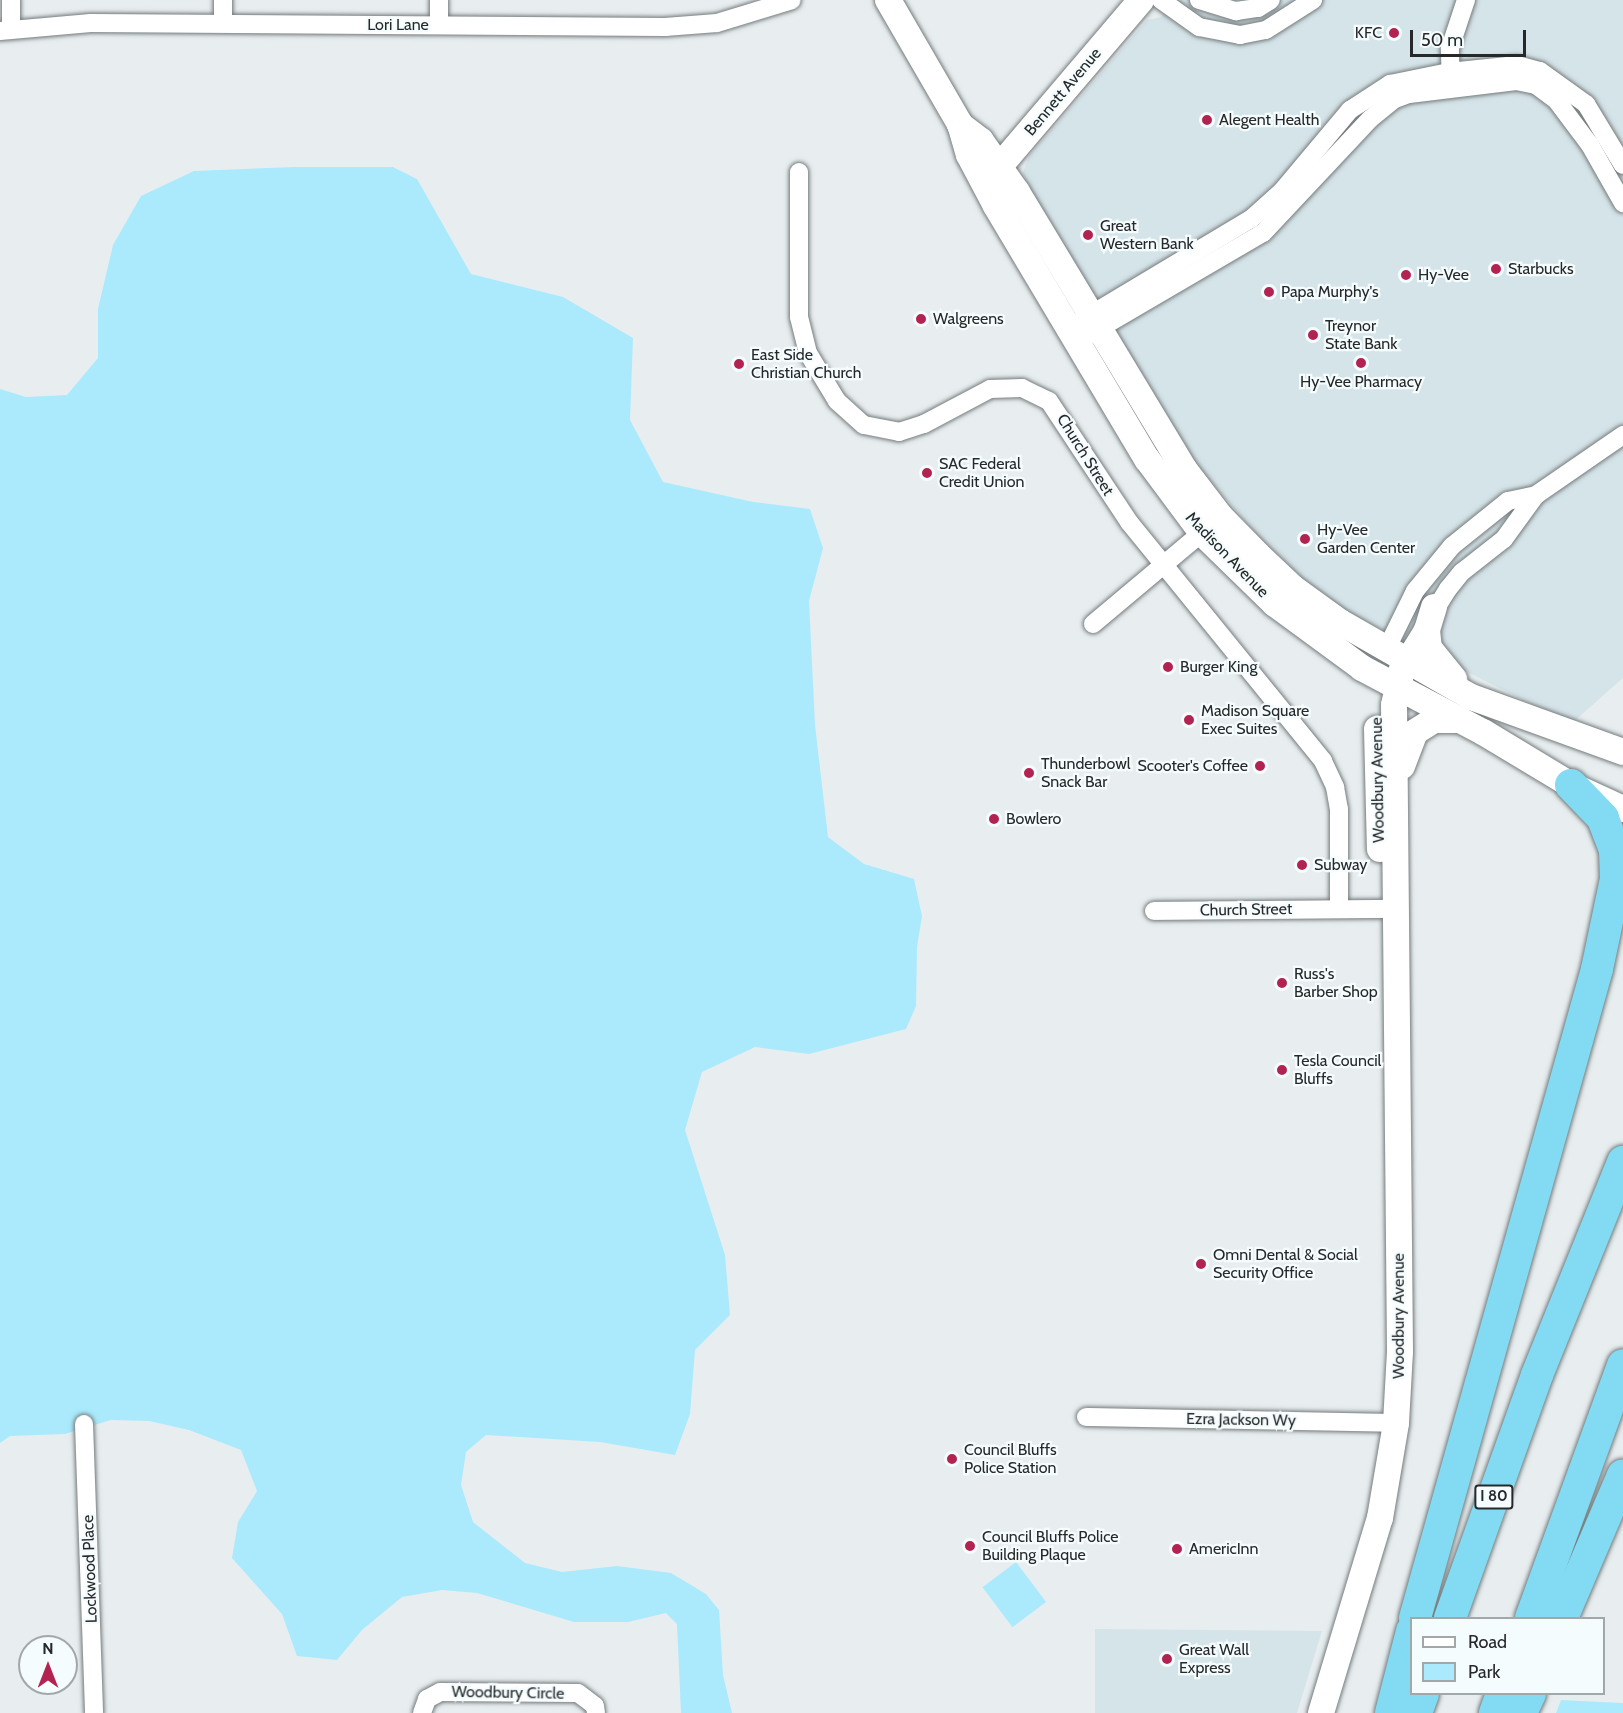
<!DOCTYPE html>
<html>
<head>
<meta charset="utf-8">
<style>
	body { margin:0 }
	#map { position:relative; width:1623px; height:1713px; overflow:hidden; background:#e8eef0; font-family:Cabin,sans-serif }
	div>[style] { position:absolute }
	.built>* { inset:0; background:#d5e4e9 }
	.green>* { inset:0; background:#aaeafc; transform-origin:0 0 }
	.roads { filter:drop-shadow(0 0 2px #757b7c) drop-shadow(0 0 2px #757b7c) }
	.street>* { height:18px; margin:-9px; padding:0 9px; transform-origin:9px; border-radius:9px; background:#fff }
	.secondary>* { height:26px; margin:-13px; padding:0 13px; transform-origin:13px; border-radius:13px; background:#fff }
	.highway>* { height:32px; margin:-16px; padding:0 16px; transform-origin:16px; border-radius:16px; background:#82dbf3 }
	.dots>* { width:16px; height:16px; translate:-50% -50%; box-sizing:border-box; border:3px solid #f5fcfd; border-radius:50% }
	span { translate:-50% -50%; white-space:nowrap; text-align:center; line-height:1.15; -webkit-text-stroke:4.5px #f5fcfd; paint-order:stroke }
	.shield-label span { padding:2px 4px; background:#f5fcfd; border:2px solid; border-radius:4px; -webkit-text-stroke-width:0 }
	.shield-label { font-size:15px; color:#262829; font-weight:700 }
	.street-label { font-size:16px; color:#262829 }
	.poi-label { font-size:16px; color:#262829 }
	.right { translate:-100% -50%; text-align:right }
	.left { translate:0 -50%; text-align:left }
	.legend { position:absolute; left:1410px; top:1617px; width:195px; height:78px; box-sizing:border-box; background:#f5fcfd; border:2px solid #a2a7a8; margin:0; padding:8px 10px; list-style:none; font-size:18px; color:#262829 }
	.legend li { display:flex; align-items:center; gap:12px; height:30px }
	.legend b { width:30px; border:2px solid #a2a7a8 }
	.north { position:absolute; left:18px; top:1635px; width:60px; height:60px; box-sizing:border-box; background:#f5fcfd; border:2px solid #a2a7a8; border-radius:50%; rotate:0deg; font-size:16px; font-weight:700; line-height:24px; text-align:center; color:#262829 }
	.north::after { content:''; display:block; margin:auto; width:21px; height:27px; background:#b32352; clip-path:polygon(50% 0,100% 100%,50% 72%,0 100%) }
	.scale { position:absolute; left:1410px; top:30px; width:116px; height:27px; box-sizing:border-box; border:3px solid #262829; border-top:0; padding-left:8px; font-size:18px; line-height:21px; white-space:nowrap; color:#262829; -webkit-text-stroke:4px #f5fcfd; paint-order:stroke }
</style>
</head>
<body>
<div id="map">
	<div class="built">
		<i style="clip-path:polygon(1174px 0,1623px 0,1623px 678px,1571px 724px,1344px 610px,1302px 578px,1254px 531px,1193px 461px,1028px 186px,1023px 173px,1029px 156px,1147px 20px,1161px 17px)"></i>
		<i style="clip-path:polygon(1095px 1629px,1096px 1629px,1322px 1631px,1297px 1713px,1095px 1713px)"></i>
	</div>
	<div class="green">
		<i style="clip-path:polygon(295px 167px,393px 167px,417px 179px,471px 274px,563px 297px,633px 338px,630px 420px,663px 482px,753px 502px,810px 509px,823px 548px,809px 601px,815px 725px,828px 837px,864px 864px,914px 879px,922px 916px,917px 947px,916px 1006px,906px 1029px,809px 1054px,755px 1047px,702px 1072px,685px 1130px,725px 1255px,730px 1315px,695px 1350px,690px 1414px,675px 1455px,600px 1442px,486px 1435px,466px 1452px,461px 1485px,473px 1522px,525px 1563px,562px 1572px,617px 1566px,671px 1573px,706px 1594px,719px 1610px,723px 1675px,732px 1713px,681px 1713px,677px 1624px,666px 1613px,628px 1622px,574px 1622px,477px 1593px,442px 1590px,402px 1597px,362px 1630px,337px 1660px,297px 1656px,282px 1614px,232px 1558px,238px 1522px,257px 1491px,241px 1450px,189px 1430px,149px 1421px,111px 1420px,65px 1434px,10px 1436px,0 1443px,0 389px,26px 397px,67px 395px,98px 358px,98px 309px,113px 245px,141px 196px,194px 171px)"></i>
		<i style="left:1016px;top:1562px;width:50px;height:42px;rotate:53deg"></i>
		<i style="clip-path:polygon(1561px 1700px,1623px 1703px,1623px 1713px,1556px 1713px)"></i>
	</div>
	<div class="roads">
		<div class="street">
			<i style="left:1161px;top:0;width:47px;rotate:35.4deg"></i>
			<i style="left:1199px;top:27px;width:42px;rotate:11deg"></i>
			<i style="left:1240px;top:35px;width:26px;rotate:-11deg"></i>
			<i style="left:1266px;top:30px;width:56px;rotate:-32.6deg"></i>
			<i style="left:1199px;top:0;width:39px;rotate:17deg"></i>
			<i style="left:1236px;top:11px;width:22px;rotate:-8deg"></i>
			<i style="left:1258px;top:8px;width:15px;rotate:-32deg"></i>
			<i style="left:223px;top:23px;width:23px;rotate:-90deg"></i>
			<i style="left:439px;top:25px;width:25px;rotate:-90deg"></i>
			<i style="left:11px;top:29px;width:29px;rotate:-90deg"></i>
			<i style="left:0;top:31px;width:91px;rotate:-5deg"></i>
			<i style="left:91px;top:23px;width:574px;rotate:0.4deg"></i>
			<i style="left:665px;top:27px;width:52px;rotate:-4.4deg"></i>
			<i style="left:717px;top:23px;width:78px;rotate:-17deg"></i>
			<i style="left:1451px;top:83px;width:35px;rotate:-92deg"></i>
			<i style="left:1450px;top:48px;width:51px;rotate:-71.6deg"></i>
			<i style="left:799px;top:172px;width:145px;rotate:90deg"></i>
			<i style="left:799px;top:317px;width:37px;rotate:76deg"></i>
			<i style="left:808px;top:353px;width:56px;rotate:58.9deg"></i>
			<i style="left:837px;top:401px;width:36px;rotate:42deg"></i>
			<i style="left:864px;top:425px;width:36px;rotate:11deg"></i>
			<i style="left:899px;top:432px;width:26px;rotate:-18deg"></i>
			<i style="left:924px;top:424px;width:75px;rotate:-27.9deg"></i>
			<i style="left:990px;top:389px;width:32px;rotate:-2deg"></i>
			<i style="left:1022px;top:388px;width:30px;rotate:26deg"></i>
			<i style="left:1049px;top:401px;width:145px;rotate:56.5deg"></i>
			<i style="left:1129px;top:522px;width:308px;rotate:50.9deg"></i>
			<i style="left:1323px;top:761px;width:29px;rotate:65deg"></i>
			<i style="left:1335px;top:787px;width:22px;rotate:80deg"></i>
			<i style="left:1339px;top:809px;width:100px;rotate:90deg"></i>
			<i style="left:1082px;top:320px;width:197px;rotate:-30.9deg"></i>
			<i style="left:1251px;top:219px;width:42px;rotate:-42.1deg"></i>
			<i style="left:1282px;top:191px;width:106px;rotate:-50deg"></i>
			<i style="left:1350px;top:110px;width:48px;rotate:-33deg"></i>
			<i style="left:1390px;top:84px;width:60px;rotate:-11.5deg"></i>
			<i style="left:1449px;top:72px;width:68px;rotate:-5.9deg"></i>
			<i style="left:1517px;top:65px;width:24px;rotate:15deg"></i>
			<i style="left:1540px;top:71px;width:57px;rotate:35.7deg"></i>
			<i style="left:1586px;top:104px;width:71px;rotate:58.8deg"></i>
			<i style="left:1090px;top:334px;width:200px;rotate:-30.3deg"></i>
			<i style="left:1263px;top:233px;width:156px;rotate:-46.8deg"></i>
			<i style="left:1370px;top:119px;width:32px;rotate:-39deg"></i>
			<i style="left:1395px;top:99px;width:15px;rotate:-20deg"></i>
			<i style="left:1409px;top:94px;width:108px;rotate:-6.9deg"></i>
			<i style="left:1516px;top:81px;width:20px;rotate:11deg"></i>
			<i style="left:1536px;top:85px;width:26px;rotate:37deg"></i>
			<i style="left:1557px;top:101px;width:55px;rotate:53.1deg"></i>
			<i style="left:1590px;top:145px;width:67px;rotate:60.4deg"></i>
			<i style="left:1093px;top:624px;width:154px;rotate:-40deg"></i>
			<i style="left:1386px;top:650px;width:66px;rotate:-63.8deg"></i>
			<i style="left:1415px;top:591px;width:58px;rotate:-50.6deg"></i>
			<i style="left:1452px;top:546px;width:72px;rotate:-38.8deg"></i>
			<i style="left:1508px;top:501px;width:29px;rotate:-12deg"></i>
			<i style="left:1536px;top:495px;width:106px;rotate:-34.6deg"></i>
			<i style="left:1404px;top:660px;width:84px;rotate:-58.2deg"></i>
			<i style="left:1448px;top:589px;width:22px;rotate:-51deg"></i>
			<i style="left:1462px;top:572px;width:53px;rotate:-38.2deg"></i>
			<i style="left:1504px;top:539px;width:54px;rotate:-54deg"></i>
			<i style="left:1154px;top:911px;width:240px;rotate:-0.5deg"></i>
			<i style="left:1086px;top:1417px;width:310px;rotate:1.1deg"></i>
			<i style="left:84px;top:1424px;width:289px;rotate:88deg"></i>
			<i style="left:422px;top:1713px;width:15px;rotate:-70deg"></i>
			<i style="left:427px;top:1699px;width:15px;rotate:-28deg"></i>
			<i style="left:440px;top:1692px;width:138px;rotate:0.4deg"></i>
			<i style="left:578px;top:1693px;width:21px;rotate:37deg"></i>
			<i style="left:595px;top:1706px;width:7px;rotate:82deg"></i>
		</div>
		<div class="secondary">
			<i style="left:888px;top:0;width:143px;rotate:59.9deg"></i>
			<i style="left:960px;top:124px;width:32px;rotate:74deg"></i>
			<i style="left:969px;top:155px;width:58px;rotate:62.1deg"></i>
			<i style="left:996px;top:206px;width:295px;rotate:59.2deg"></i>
			<i style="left:1147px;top:459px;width:92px;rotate:53.4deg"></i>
			<i style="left:1202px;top:533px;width:102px;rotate:44.2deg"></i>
			<i style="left:1275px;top:604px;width:108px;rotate:36.3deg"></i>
			<i style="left:1362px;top:668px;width:137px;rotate:27.9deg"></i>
			<i style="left:1483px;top:732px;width:103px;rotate:31.1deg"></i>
			<i style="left:1571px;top:785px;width:57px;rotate:24.8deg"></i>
			<i style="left:960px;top:125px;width:26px;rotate:37deg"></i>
			<i style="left:981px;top:141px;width:62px;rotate:54.8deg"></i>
			<i style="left:1017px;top:192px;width:323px;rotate:58.9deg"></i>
			<i style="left:1184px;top:469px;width:59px;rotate:52.5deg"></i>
			<i style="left:1220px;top:516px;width:54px;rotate:45.7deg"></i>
			<i style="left:1258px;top:555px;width:48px;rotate:43.3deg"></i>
			<i style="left:1293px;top:588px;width:58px;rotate:35.9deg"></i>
			<i style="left:1340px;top:622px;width:151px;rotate:29.8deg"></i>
			<i style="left:1471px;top:697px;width:162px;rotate:19.9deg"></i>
			<i style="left:987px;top:175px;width:14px;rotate:-34deg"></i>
			<i style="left:999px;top:167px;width:219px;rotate:-49.6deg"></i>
			<i style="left:1434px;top:607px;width:24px;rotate:107deg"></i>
			<i style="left:1427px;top:630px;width:18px;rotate:84deg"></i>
			<i style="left:1429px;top:648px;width:40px;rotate:51deg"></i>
			<i style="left:1377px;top:729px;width:120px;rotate:88.6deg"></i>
			<i style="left:1402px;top:766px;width:36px;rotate:-69deg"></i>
			<i style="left:1415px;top:732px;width:22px;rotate:-32deg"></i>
			<i style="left:1434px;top:720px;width:23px"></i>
			<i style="left:1321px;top:1713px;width:204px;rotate:-73.2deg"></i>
			<i style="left:1380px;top:1518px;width:96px;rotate:-80.4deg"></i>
			<i style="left:1396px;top:1423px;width:71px;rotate:-86.8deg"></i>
			<i style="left:1400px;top:1352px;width:647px;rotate:-90.53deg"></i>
			<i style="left:1394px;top:705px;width:46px;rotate:-77.5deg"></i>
		</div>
		<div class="highway">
			<i style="left:1415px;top:1618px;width:674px;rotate:-74.33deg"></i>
			<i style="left:1597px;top:969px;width:92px;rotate:-78.1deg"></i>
			<i style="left:1616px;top:879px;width:29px;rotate:-92deg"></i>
			<i style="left:1615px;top:850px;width:34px;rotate:-111deg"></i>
			<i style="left:1603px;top:818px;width:46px;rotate:-134.1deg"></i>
			<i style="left:1450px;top:1618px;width:258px;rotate:-70.3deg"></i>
			<i style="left:1537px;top:1375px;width:230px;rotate:-68deg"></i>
			<i style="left:1531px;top:1618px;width:269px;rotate:-70deg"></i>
			<i style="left:1562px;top:1618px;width:155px;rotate:-66.9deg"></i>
			<i style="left:1391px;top:1713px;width:85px;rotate:-75.6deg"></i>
			<i style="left:1416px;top:1713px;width:20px;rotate:-70deg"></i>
			<i style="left:1495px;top:1713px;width:20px;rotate:-70deg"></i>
			<i style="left:1521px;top:1713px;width:21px;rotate:-65deg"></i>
		</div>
	</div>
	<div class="dots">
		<i style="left:1394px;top:33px;background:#b32352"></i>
		<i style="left:1207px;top:120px;background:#b32352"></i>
		<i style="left:1088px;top:235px;background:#b32352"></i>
		<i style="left:1496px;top:269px;background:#b32352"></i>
		<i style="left:1406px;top:275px;background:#b32352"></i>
		<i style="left:1269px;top:292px;background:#b32352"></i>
		<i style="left:921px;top:319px;background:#b32352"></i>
		<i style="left:1313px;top:335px;background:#b32352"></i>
		<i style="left:1361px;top:363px;background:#b32352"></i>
		<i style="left:739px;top:364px;background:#b32352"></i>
		<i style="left:927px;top:473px;background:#b32352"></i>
		<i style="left:1305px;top:539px;background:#b32352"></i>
		<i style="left:1168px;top:667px;background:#b32352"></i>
		<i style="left:1189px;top:720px;background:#b32352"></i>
		<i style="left:1260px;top:766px;background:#b32352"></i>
		<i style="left:1029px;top:773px;background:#b32352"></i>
		<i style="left:994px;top:819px;background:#b32352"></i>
		<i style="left:1302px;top:865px;background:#b32352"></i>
		<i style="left:1282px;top:983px;background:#b32352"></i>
		<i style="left:1282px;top:1070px;background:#b32352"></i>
		<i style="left:1201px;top:1264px;background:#b32352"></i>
		<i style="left:952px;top:1459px;background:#b32352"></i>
		<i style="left:970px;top:1546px;background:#b32352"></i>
		<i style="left:1177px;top:1549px;background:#b32352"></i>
		<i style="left:1167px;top:1659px;background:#b32352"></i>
	</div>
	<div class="shield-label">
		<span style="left:1494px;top:1497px">I 80</span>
	</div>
	<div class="street-label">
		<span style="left:398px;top:25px">Lori Lane</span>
		<span style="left:1063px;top:92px;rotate:-50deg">Bennett Avenue</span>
		<span style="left:1085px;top:455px;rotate:58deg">Church Street</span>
		<span style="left:1227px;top:555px;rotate:46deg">Madison Avenue</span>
		<span style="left:1378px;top:780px;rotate:-91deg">Woodbury Avenue</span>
		<span style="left:1246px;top:910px;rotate:-1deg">Church Street</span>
		<span style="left:1399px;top:1316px;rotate:-90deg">Woodbury Avenue</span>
		<span style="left:1241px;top:1420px;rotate:1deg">Ezra Jackson Wy</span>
		<span style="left:90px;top:1569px;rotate:-92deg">Lockwood Place</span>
		<span style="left:508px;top:1693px;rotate:1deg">Woodbury Circle</span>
	</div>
	<div class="poi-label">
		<span class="right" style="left:1382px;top:33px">KFC</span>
		<span class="left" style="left:1219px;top:120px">Alegent Health</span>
		<span class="left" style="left:1100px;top:235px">Great<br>Western Bank</span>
		<span class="left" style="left:1508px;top:269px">Starbucks</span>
		<span class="left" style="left:1418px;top:275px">Hy-Vee</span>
		<span class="left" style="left:1281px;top:292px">Papa Murphy's</span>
		<span class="left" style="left:933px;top:319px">Walgreens</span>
		<span class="left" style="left:1325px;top:335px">Treynor<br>State Bank</span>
		<span class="left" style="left:751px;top:364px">East Side<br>Christian Church</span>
		<span style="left:1361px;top:382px">Hy-Vee Pharmacy</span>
		<span class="left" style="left:939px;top:473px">SAC Federal<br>Credit Union</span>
		<span class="left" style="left:1317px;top:539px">Hy-Vee<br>Garden Center</span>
		<span class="left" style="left:1180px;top:667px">Burger King</span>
		<span class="left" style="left:1201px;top:720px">Madison Square<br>Exec Suites</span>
		<span class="left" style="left:1041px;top:773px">Thunderbowl<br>Snack Bar</span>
		<span class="right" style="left:1248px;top:766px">Scooter's Coffee</span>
		<span class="left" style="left:1006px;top:819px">Bowlero</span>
		<span class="left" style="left:1314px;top:865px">Subway</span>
		<span class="left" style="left:1294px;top:983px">Russ's<br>Barber Shop</span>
		<span class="left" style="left:1294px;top:1070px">Tesla Council<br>Bluffs</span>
		<span class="left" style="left:1213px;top:1264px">Omni Dental &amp; Social<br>Security Office</span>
		<span class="left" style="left:964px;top:1459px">Council Bluffs<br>Police Station</span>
		<span class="left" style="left:982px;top:1546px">Council Bluffs Police<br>Building Plaque</span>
		<span class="left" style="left:1189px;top:1549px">AmericInn</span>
		<span class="left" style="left:1179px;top:1659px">Great Wall<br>Express</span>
	</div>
	<ul class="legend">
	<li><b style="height:8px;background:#fff"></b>Road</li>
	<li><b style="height:16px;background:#aaeafc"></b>Park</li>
	</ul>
	<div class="north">N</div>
	<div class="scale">50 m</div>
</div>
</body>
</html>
